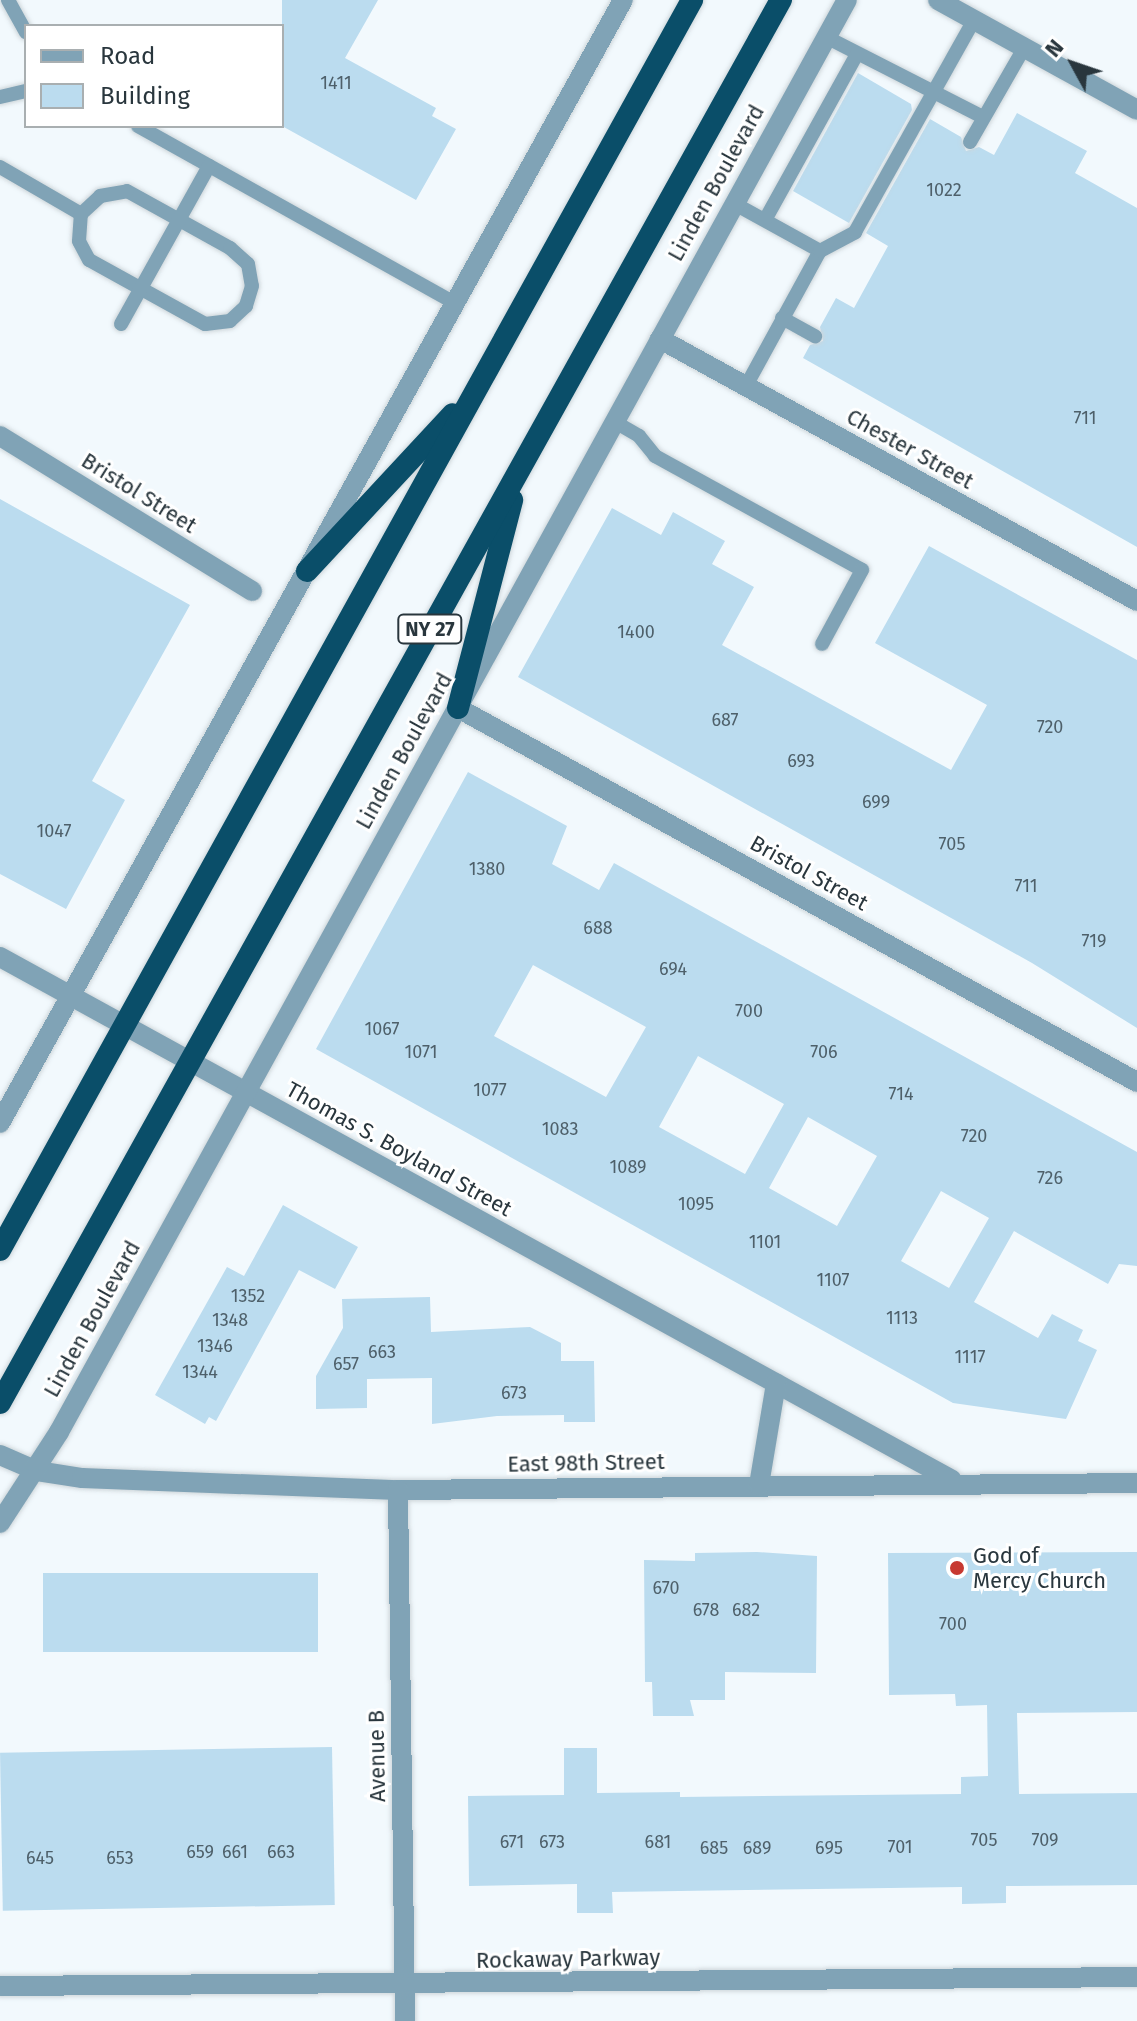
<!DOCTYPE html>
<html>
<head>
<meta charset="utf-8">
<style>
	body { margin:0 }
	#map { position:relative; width:1137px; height:2021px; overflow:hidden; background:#f2f9fd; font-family:"Fira Sans",sans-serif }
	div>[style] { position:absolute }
	.building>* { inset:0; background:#bbdcef; transform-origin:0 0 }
	.roads { filter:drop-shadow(0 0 2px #ced6da) drop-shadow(0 0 2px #ced6da) }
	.service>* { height:14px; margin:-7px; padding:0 7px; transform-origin:7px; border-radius:7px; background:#80a3b6 }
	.pedestrian>* { height:20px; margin:-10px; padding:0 10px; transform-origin:10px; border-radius:10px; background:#80a3b6 }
	.minor>* { height:20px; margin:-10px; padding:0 10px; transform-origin:10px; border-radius:10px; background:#80a3b6 }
	.tertiary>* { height:20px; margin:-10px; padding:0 10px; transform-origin:10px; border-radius:10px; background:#80a3b6 }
	.trunk>* { height:22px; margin:-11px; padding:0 11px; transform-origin:11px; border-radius:11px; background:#0a4e69 }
	.dots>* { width:22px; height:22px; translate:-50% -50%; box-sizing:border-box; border:4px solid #fff; border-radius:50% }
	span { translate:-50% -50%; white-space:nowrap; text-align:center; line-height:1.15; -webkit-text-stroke:6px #fff; paint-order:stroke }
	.number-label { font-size:18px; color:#4e606a }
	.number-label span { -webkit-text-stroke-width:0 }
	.shield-label span { padding:2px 6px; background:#fff; border:2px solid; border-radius:6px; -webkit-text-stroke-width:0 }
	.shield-label { font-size:20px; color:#29363d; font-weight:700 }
	.street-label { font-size:22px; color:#29363d }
	.poi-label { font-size:22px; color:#29363d }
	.left { translate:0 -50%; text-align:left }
	.legend { position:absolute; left:24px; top:24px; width:260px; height:104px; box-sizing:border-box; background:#fff; border:2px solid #a9afb1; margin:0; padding:10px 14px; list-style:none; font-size:24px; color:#29363d }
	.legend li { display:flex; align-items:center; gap:16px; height:40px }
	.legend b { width:40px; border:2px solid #a9afb1 }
	.north { position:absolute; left:1033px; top:24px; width:80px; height:80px; -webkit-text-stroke:6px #fff; paint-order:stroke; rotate:310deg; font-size:22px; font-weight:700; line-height:32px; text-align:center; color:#29363d }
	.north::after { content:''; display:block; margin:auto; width:28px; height:36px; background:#29363d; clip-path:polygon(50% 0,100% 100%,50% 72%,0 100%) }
</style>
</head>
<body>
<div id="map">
	<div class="building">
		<i style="clip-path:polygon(282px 0,378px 0,345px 58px,436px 108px,432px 116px,456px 129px,416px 200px,282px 126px)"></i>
		<i style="clip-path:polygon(858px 73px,911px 104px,912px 110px,849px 223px,793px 191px)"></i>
		<i style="clip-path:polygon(1017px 113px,1087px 151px,1075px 173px,1137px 208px,1137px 547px,803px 358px,810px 345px,823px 341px,820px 327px,836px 298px,854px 308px,888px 246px,866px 233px,930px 119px,961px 137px,966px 151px,979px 147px,994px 155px)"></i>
		<i style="clip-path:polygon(0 499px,190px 605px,92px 781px,125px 800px,66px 909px,0 874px)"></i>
		<i style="clip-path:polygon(612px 508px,661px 535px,673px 512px,725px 541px,712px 564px,754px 587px,722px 645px,951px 770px,987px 705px,875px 643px,929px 546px,1137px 660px,1137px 1028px,1032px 963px,518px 677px)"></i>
		<i style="clip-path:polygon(evenodd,468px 772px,567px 826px,552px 864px,599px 890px,614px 863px,1137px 1152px,1137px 1266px,1119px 1264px,1108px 1284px,1014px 1231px,974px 1302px,1038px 1338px,1052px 1314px,1083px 1330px,1078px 1341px,1097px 1350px,1066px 1419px,953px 1403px,316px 1049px,468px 772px,533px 965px,646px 1027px,606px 1097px,494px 1036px,533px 965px,468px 772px,698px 1056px,784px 1104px,745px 1174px,659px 1127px,698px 1056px,468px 772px,808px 1117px,877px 1156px,837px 1226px,769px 1188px,808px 1117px,468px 772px,941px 1191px,989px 1218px,949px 1288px,901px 1261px,941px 1191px)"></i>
		<i style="clip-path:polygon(283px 1205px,358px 1247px,335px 1289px,299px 1270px,216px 1421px,209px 1417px,205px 1424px,155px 1395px,227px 1267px,244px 1276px)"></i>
		<i style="clip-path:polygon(430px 1297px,431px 1332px,530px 1327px,561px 1343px,561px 1361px,594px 1361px,595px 1422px,564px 1422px,564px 1415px,497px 1416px,432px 1424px,432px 1378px,367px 1379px,367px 1408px,316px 1409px,316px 1376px,343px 1328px,342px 1299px)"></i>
		<i style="clip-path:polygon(757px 1552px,817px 1556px,816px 1673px,725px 1672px,725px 1700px,690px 1700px,694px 1716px,653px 1716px,652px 1682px,645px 1682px,644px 1560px,695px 1561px,695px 1553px)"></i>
		<i style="clip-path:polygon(1137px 1552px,1137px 1712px,1017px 1713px,1019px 1794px,1137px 1793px,1137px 1885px,1006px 1886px,1006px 1903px,962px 1904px,962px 1887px,612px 1892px,613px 1913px,577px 1913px,577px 1884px,469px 1886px,468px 1796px,564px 1795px,564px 1748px,597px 1748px,597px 1793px,680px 1792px,680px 1797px,961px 1794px,961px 1777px,988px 1776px,987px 1705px,956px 1706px,955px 1694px,889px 1695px,888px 1553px)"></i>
		<i style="left:43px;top:1573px;width:275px;height:79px"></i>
		<i style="left:332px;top:1747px;width:158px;height:332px;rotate:89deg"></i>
	</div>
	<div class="roads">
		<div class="service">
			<i style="left:8px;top:0;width:37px;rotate:61deg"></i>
			<i style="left:826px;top:37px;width:176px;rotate:27deg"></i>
			<i style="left:0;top:97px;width:27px;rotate:-13deg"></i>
			<i style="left:138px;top:126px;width:363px;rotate:29.2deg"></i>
			<i style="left:970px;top:142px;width:108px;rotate:-60.1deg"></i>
			<i style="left:0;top:167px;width:94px;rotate:30.1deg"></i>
			<i style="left:127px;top:191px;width:118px;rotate:29deg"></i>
			<i style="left:230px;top:248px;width:24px;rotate:42deg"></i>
			<i style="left:248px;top:264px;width:22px;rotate:80deg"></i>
			<i style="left:252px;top:286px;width:21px;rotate:107deg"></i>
			<i style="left:246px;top:306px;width:22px;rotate:137deg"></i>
			<i style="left:230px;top:321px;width:25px;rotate:173deg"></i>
			<i style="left:205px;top:324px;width:132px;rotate:-151.1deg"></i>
			<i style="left:89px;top:260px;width:21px;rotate:-118deg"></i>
			<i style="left:79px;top:241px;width:27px;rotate:-86deg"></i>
			<i style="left:81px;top:214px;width:26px;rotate:-43deg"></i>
			<i style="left:100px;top:196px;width:27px;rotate:-10deg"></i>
			<i style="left:735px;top:204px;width:97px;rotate:28.9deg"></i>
			<i style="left:765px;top:220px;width:190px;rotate:-61deg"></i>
			<i style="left:782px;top:318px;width:38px;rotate:29deg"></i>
			<i style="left:121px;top:324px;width:181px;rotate:-60.9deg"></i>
			<i style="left:746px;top:386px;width:154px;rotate:-61.3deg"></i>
			<i style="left:820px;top:251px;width:40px;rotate:-28deg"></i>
			<i style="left:855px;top:232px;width:243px;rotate:-60.7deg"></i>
			<i style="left:615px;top:422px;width:28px;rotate:30deg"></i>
			<i style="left:639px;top:436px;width:26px;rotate:51deg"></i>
			<i style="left:655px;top:456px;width:236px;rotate:28.8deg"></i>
			<i style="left:862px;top:570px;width:84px;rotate:118.4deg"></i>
		</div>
		<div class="pedestrian">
			<i style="left:0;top:436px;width:296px;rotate:31.6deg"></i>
		</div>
		<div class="minor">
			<i style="left:660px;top:339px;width:544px;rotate:28.78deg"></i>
			<i style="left:458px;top:708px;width:775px;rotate:28.85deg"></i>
			<i style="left:0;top:957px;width:1086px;rotate:28.78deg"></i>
			<i style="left:0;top:1455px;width:40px;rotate:23.4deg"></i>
			<i style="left:37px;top:1471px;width:46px;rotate:8.8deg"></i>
			<i style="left:82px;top:1478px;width:316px;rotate:2.2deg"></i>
			<i style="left:398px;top:1490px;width:739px;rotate:-0.54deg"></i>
			<i style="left:759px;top:1485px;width:103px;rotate:-80.5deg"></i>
			<i style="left:398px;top:1490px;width:531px;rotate:89.24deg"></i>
		</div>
		<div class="tertiary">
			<i style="left:938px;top:0;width:227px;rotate:28.9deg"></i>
			<i style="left:0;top:1123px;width:1284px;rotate:-60.98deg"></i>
			<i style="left:0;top:1523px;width:108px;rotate:-57deg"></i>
			<i style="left:59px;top:1432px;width:1634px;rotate:-61.18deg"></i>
			<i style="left:0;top:1986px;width:1137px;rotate:-0.45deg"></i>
		</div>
		<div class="trunk">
			<i style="left:307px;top:571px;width:214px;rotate:-47.1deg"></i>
			<i style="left:458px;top:708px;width:215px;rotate:-75.4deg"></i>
			<i style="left:0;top:1250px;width:1429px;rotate:-61.03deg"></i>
			<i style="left:0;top:1403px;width:1606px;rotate:-60.9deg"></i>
		</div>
	</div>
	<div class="dots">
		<i style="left:957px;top:1568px;background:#c73931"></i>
	</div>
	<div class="number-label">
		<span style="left:336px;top:83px">1411</span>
		<span style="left:944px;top:190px">1022</span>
		<span style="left:1085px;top:418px">711</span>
		<span style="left:636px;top:632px">1400</span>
		<span style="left:725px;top:720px">687</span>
		<span style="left:1050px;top:727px">720</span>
		<span style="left:801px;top:761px">693</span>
		<span style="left:876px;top:802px">699</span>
		<span style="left:54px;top:831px">1047</span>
		<span style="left:952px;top:844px">705</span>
		<span style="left:487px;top:869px">1380</span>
		<span style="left:1026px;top:886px">711</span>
		<span style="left:598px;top:928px">688</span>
		<span style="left:1094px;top:941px">719</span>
		<span style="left:673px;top:969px">694</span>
		<span style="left:749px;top:1011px">700</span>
		<span style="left:382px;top:1029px">1067</span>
		<span style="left:421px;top:1052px">1071</span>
		<span style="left:824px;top:1052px">706</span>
		<span style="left:490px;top:1090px">1077</span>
		<span style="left:901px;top:1094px">714</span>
		<span style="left:560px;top:1129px">1083</span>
		<span style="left:974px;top:1136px">720</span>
		<span style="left:628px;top:1167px">1089</span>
		<span style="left:1050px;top:1178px">726</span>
		<span style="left:696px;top:1204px">1095</span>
		<span style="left:765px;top:1242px">1101</span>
		<span style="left:833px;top:1280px">1107</span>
		<span style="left:248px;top:1296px">1352</span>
		<span style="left:902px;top:1318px">1113</span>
		<span style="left:230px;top:1320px">1348</span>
		<span style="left:215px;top:1346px">1346</span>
		<span style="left:382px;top:1352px">663</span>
		<span style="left:970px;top:1357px">1117</span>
		<span style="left:346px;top:1364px">657</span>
		<span style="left:200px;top:1372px">1344</span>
		<span style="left:514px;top:1393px">673</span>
		<span style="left:666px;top:1588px">670</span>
		<span style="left:706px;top:1610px">678</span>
		<span style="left:746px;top:1610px">682</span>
		<span style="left:953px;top:1624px">700</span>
		<span style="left:984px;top:1840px">705</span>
		<span style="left:1045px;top:1840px">709</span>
		<span style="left:512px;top:1842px">671</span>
		<span style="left:552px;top:1842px">673</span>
		<span style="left:658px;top:1842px">681</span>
		<span style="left:900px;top:1847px">701</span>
		<span style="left:714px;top:1848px">685</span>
		<span style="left:757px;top:1848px">689</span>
		<span style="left:829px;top:1848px">695</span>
		<span style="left:200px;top:1852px">659</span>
		<span style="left:235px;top:1852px">661</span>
		<span style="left:281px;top:1852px">663</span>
		<span style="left:40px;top:1858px">645</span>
		<span style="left:120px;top:1858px">653</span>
	</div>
	<div class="shield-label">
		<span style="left:430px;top:629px">NY 27</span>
	</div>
	<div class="street-label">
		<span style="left:716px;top:183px;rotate:-61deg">Linden Boulevard</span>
		<span style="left:910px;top:449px;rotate:29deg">Chester Street</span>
		<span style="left:139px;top:493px;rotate:32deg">Bristol Street</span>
		<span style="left:404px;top:751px;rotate:-61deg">Linden Boulevard</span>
		<span style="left:809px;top:873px;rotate:29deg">Bristol Street</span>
		<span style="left:399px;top:1149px;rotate:29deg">Thomas S. Boyland Street</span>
		<span style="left:92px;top:1319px;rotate:-61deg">Linden Boulevard</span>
		<span style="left:586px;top:1463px;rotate:-1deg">East 98th Street</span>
		<span style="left:377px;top:1756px;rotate:-91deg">Avenue B</span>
		<span style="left:568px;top:1959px;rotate:-1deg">Rockaway Parkway</span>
	</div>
	<div class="poi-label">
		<span class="left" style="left:973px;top:1568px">God of<br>Mercy Church</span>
	</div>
	<ul class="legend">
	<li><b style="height:10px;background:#80a3b6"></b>Road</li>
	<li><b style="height:22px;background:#bbdcef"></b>Building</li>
	</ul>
	<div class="north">N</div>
</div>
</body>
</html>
